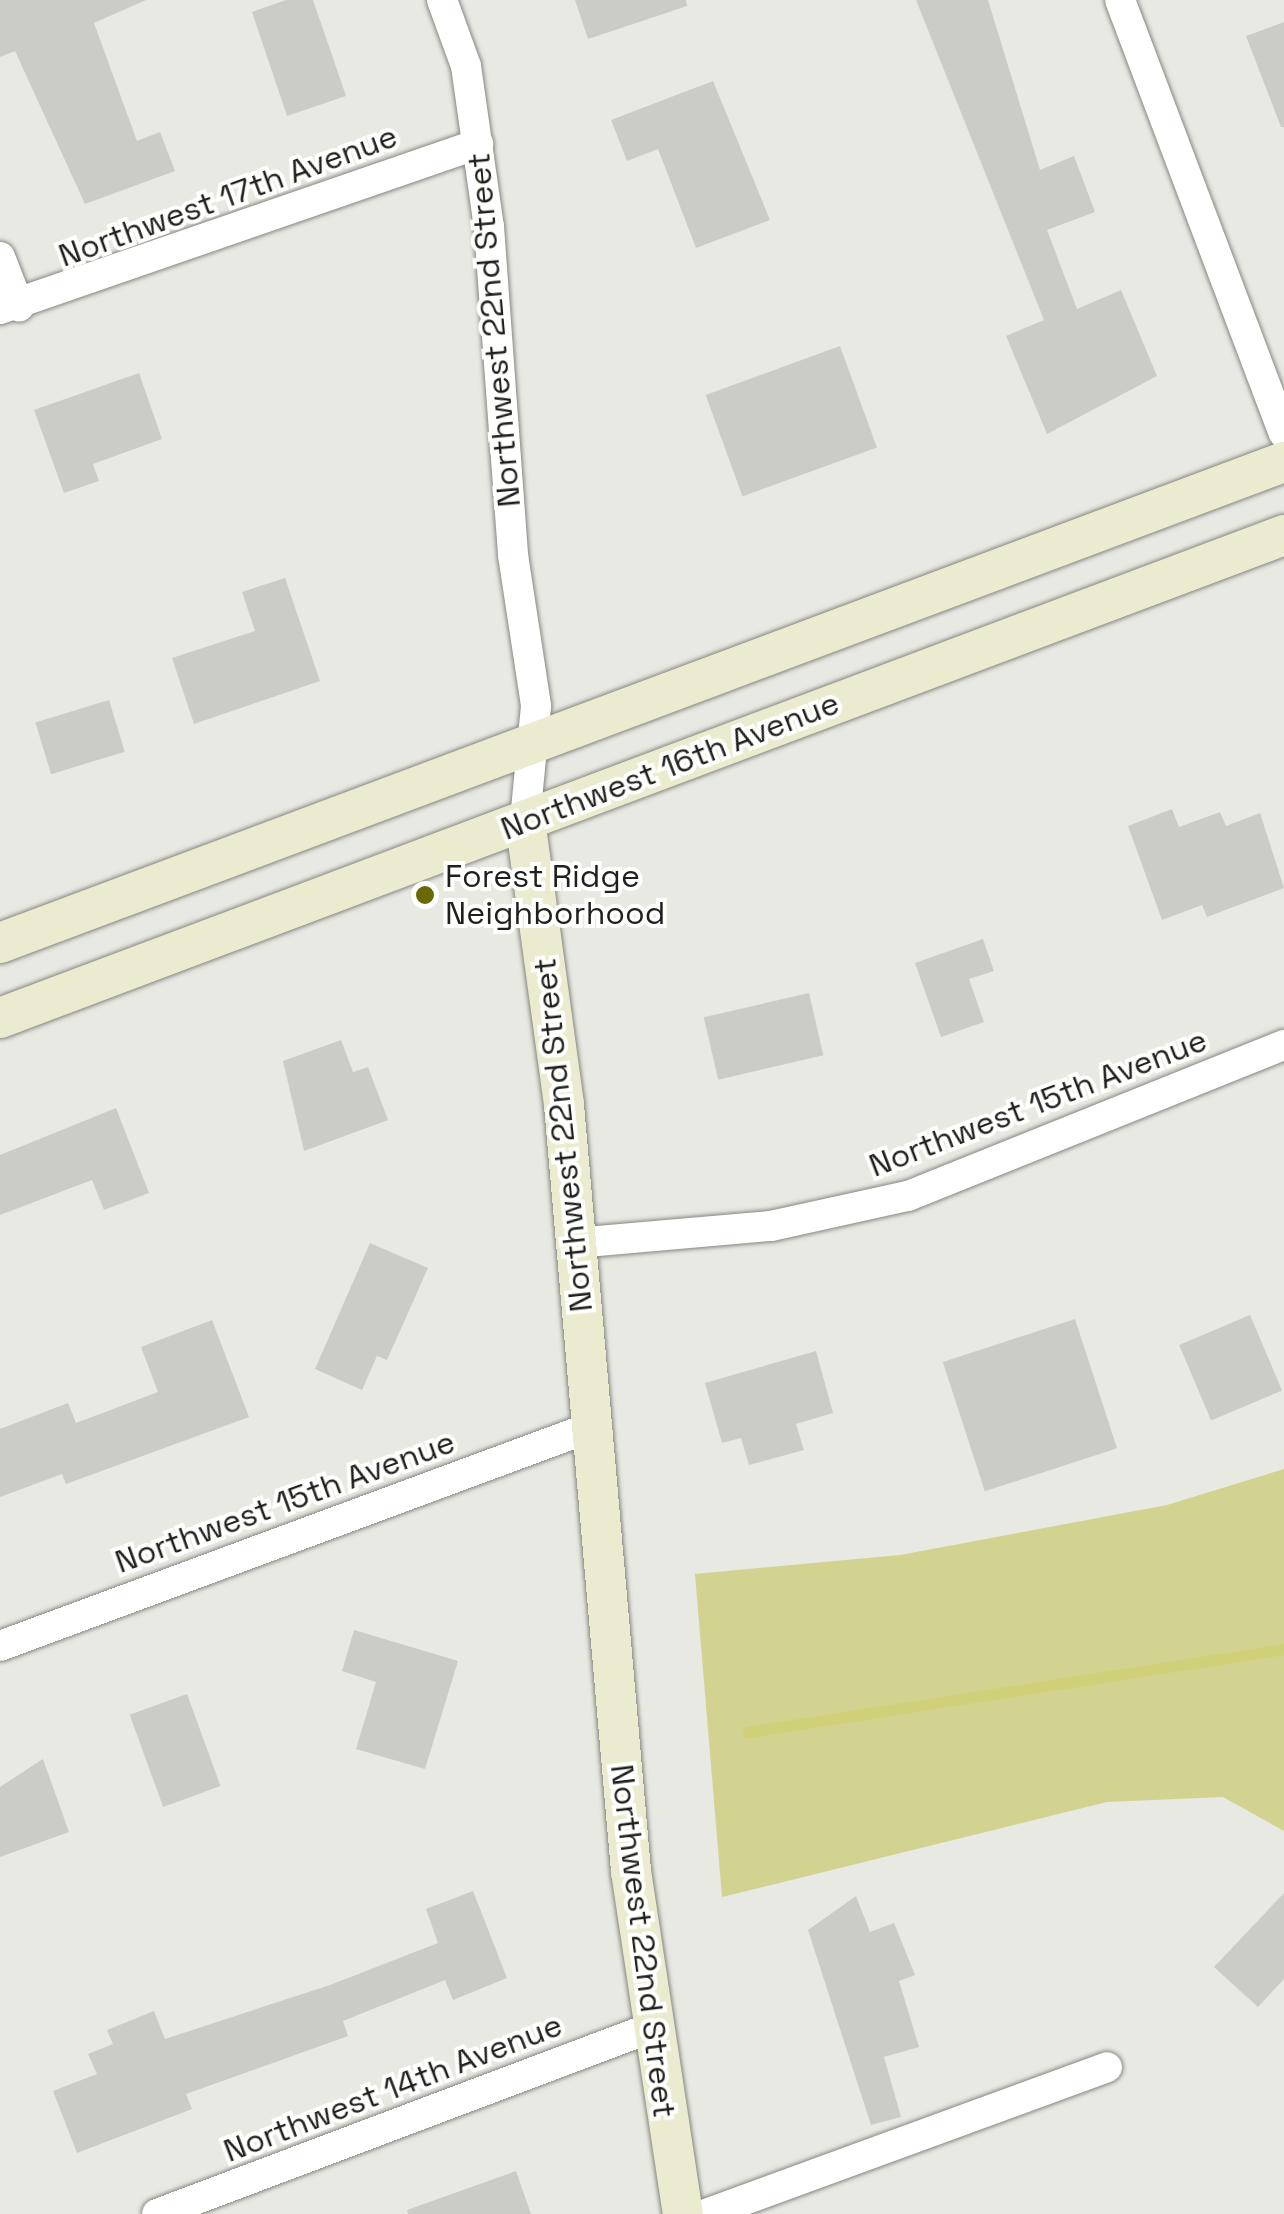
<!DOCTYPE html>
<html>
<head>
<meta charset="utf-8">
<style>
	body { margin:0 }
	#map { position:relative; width:1284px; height:2214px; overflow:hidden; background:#e8e9e2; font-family:"Space Grotesk",sans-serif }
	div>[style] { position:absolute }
	.green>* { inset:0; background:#d2d390 }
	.stream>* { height:11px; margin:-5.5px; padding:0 5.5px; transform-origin:5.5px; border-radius:5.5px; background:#cfd077 }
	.building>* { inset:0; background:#ccccc6; transform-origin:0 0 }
	.roads { filter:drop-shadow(0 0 2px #868781) drop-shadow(0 0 2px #868781) }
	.street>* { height:30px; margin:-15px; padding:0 15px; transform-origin:15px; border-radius:15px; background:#fff }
	.secondary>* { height:40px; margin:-20px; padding:0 20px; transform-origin:20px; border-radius:20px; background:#ebeccf }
	.dots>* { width:28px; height:28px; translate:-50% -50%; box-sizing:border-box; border:5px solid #fffffe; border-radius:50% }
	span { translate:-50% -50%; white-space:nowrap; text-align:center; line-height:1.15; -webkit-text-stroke:8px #fffffe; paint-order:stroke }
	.street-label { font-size:32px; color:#1f1f1d }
	.poi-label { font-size:32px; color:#1f1f1d }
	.left { translate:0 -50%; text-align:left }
</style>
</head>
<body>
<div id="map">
	<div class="green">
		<i style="clip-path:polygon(1284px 1469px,1284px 1831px,1223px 1797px,1107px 1802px,722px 1897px,695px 1574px,900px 1555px,1167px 1505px)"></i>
	</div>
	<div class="stream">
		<i style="left:748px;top:1732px;width:542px;rotate:-8.8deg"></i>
	</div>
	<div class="building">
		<i style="clip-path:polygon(0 0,146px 0,94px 23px,137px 141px,160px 132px,175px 171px,85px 204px,15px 51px,0 57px)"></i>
		<i style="clip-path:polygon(286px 0,313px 0,346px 96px,287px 116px,252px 12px)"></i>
		<i style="clip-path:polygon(575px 0,686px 0,687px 6px,588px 39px)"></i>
		<i style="clip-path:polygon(916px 0,988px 0,1040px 170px,1074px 156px,1095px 212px,1047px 230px,1077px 309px,1121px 290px,1157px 376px,1047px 434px,1006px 336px,1044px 320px)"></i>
		<i style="clip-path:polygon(1284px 22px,1284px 127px,1281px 127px,1246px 36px)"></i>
		<i style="clip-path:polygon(713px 81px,770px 220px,696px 248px,658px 149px,627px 161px,611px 120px)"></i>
		<i style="left:840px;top:346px;width:108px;height:143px;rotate:70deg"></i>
		<i style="clip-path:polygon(139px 373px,162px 439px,93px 464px,99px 481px,64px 493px,34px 410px)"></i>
		<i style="clip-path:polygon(285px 578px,320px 681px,194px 724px,172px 658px,255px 631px,242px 592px)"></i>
		<i style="left:109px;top:700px;width:54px;height:77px;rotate:73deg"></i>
		<i style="clip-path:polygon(1172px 809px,1179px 827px,1220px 812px,1226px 826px,1260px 813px,1284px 888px,1207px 917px,1202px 905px,1162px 920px,1128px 826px)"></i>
		<i style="clip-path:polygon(983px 939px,994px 971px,969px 979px,984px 1022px,941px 1037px,915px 963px)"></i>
		<i style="left:809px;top:993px;width:64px;height:108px;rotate:77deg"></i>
		<i style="clip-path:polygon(341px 1040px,353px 1072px,368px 1067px,388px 1120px,304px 1151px,283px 1061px)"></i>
		<i style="clip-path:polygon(116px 1108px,149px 1193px,104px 1210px,92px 1180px,0 1215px,0 1155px)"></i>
		<i style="clip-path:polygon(370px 1243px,428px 1268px,387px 1360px,377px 1356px,362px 1390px,315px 1369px)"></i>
		<i style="left:1250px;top:1315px;width:82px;height:77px;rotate:67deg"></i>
		<i style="left:1075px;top:1319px;width:136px;height:139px;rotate:72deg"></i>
		<i style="clip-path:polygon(212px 1320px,249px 1417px,66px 1484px,62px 1474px,0 1497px,0 1429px,68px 1403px,76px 1423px,158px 1392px,141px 1347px)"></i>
		<i style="clip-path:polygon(816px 1351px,833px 1413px,796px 1424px,804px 1450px,749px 1465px,741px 1438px,722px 1443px,705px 1383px)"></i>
		<i style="clip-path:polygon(354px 1630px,458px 1661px,425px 1769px,356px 1749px,376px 1682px,342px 1671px)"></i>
		<i style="left:187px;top:1694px;width:98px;height:61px;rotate:70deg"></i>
		<i style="clip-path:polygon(43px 1759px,69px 1832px,0 1857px,0 1787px)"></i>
		<i style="clip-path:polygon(473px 1891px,507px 1978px,453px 2000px,445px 1980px,343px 2021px,348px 2036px,186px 2094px,192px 2109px,77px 2153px,53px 2091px,97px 2074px,88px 2054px,113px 2044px,107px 2030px,154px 2011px,165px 2039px,330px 1985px,438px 1943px,426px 1909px)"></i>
		<i style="clip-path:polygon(1284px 1893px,1284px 1979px,1258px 2007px,1214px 1967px)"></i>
		<i style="clip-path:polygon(856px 1896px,870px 1932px,894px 1923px,915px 1975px,899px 1981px,919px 2047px,884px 2057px,901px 2117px,871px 2125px,808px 1930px)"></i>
		<i style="clip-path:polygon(516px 2171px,531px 2214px,408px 2214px,407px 2210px)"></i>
	</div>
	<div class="roads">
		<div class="street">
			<i style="left:442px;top:0;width:70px;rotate:70deg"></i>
			<i style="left:466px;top:66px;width:163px;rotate:81.9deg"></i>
			<i style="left:489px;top:227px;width:329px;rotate:85.8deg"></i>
			<i style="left:513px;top:555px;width:153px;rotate:81.3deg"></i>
			<i style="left:536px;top:706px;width:115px;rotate:95.5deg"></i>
			<i style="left:1120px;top:0;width:463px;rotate:69.3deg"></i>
			<i style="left:0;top:257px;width:53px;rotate:68.8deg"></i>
			<i style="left:0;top:309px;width:506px;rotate:-19.04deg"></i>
			<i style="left:575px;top:1243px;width:197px;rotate:-5deg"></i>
			<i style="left:771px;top:1226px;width:140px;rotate:-12.4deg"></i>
			<i style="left:908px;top:1196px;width:405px;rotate:-21.9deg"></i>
			<i style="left:0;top:1646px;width:633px;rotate:-20.32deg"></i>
			<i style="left:157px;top:2214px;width:530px;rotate:-20.66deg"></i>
			<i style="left:706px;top:2214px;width:427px;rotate:-20.1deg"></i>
		</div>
		<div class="secondary">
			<i style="left:525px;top:820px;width:288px;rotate:82.2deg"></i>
			<i style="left:564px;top:1105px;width:769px;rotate:85deg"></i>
			<i style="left:631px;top:1871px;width:347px;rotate:81.4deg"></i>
			<i style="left:0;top:943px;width:1371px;rotate:-20.54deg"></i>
			<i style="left:0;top:1018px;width:1372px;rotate:-20.61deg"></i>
		</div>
	</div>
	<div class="dots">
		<i style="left:425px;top:895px;background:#696803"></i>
	</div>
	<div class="street-label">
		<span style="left:228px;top:196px;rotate:-20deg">Northwest 17th Avenue</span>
		<span style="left:494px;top:330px;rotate:-95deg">Northwest 22nd Street</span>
		<span style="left:670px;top:766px;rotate:-21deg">Northwest 16th Avenue</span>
		<span style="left:1038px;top:1103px;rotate:-21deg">Northwest 15th Avenue</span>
		<span style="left:563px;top:1135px;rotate:-96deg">Northwest 22nd Street</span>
		<span style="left:285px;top:1502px;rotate:-20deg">Northwest 15th Avenue</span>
		<span style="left:643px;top:1941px;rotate:83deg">Northwest 22nd Street</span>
		<span style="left:393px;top:2088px;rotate:-21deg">Northwest 14th Avenue</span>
	</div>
	<div class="poi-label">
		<span class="left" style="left:445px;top:895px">Forest Ridge<br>Neighborhood</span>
	</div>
</div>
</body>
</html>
